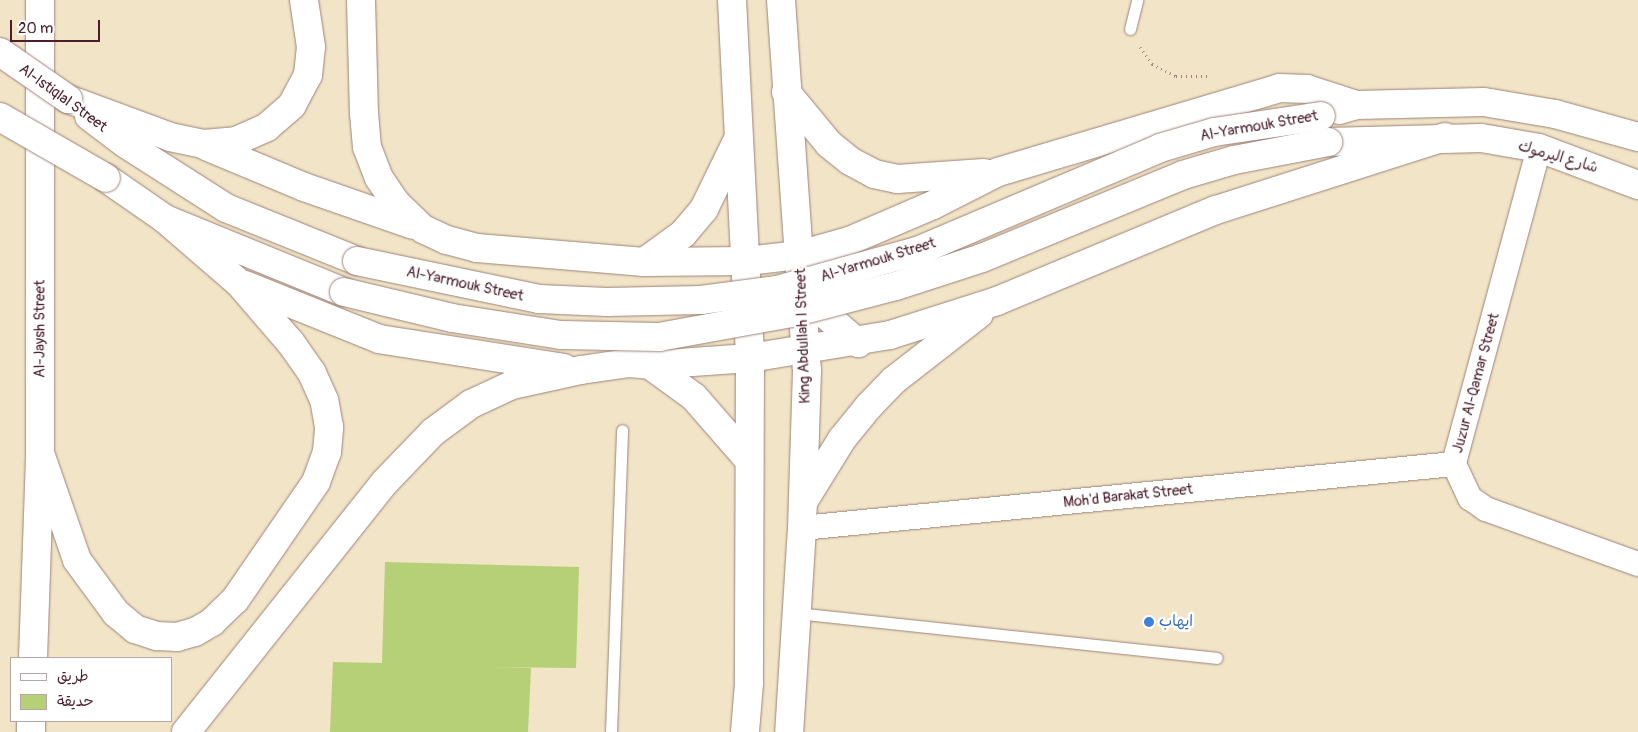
<!DOCTYPE html>
<html>
<head>
<meta charset="utf-8">
<style>
	body { margin:0 }
	#map { position:relative; width:1638px; height:732px; overflow:hidden; background:#f1e4c7; font-family:Pangolin,"Playpen Sans Arabic",sans-serif }
	div>[style] { position:absolute }
	.green>* { inset:0; background:#b5d076 }
	.path>* { height:3px; margin-top:-1.5px; transform-origin:0; background:repeating-linear-gradient(90deg,#9e8279 0 1px,transparent 0 5px) }
	.roads { filter:drop-shadow(0 0 1px #9e8279) drop-shadow(0 0 1px #9e8279) }
	.service>* { height:11px; margin:-5.5px; padding:0 5.5px; transform-origin:5.5px; border-radius:5.5px; background:#fff }
	.minor>* { height:24px; margin:-12px; padding:0 12px; transform-origin:12px; border-radius:12px; background:#fff }
	.secondary>* { height:28px; margin:-14px; padding:0 14px; transform-origin:14px; border-radius:14px; background:#fff }
	.trunk>* { height:28px; margin:-14px; padding:0 14px; transform-origin:14px; border-radius:14px; background:#fff }
	.bridges { filter:drop-shadow(0 0 1px #9e8279) drop-shadow(0 0 1px #9e8279) }
	.trunk-bridge>* { height:28px; margin:-14px; padding:0 14px; transform-origin:14px; border-radius:14px; background:#fff }
	.dots>* { width:14px; height:14px; translate:-50% -50%; box-sizing:border-box; border:2px solid #fff; border-radius:50% }
	span { translate:-50% -50%; white-space:nowrap; text-align:center; line-height:1.15; -webkit-text-stroke:5px #fff; paint-order:stroke }
	.street-label { font-size:15px; color:#4a1f2b }
	.shop-label { font-size:15px; color:#366cbe }
	.left { translate:0 -50%; text-align:left }
	.legend { position:absolute; left:10px; top:657px; width:162px; height:65px; box-sizing:border-box; background:#fff; border:1px solid #b7a5aa; margin:0; padding:6px 9px; list-style:none; font-size:15px; color:#4a1f2b }
	.legend li { display:flex; align-items:center; gap:10px; height:25px }
	.legend b { width:25px; border:1px solid #b7a5aa }
	.scale { position:absolute; left:10px; top:20px; width:90px; height:22px; box-sizing:border-box; border:2px solid #4a1f2b; border-top:0; padding-left:6px; font-size:15px; line-height:18px; white-space:nowrap; color:#4a1f2b; -webkit-text-stroke:4px #fff; paint-order:stroke }
</style>
</head>
<body>
<div id="map">
	<div class="green">
		<i style="clip-path:polygon(385px 562px,579px 567px,576px 668px,490px 667px,531px 668px,528px 732px,330px 732px,333px 662px,382px 663px)"></i>
	</div>
	<div class="path">
		<i style="left:1140px;top:47px;width:21px;rotate:55deg"></i>
		<i style="left:1152px;top:64px;width:27px;rotate:27deg"></i>
		<i style="left:1176px;top:76px;width:34px"></i>
	</div>
	<div class="roads">
		<div class="service">
			<i style="left:1130px;top:29px;width:30px;rotate:-76deg"></i>
			<i style="left:797px;top:613px;width:422px;rotate:6.1deg"></i>
			<i style="left:611px;top:732px;width:302px;rotate:-87.9deg"></i>
		</div>
		<div class="minor">
			<i style="left:1539px;top:148px;width:327px;rotate:105.1deg"></i>
			<i style="left:1454px;top:464px;width:38px;rotate:65deg"></i>
			<i style="left:1470px;top:498px;width:19px;rotate:35deg"></i>
			<i style="left:1486px;top:509px;width:162px;rotate:19.9deg"></i>
			<i style="left:802px;top:528px;width:655px;rotate:-5.61deg"></i>
		</div>
		<div class="secondary">
			<i style="left:732px;top:0;width:358px;rotate:87.1deg"></i>
			<i style="left:750px;top:358px;width:325px;rotate:90.2deg"></i>
			<i style="left:749px;top:683px;width:49px;rotate:94.7deg"></i>
			<i style="left:781px;top:0;width:371px;rotate:86deg"></i>
			<i style="left:807px;top:370px;width:158px;rotate:91.8deg"></i>
			<i style="left:802px;top:528px;width:204px;rotate:93.6deg"></i>
		</div>
		<div class="trunk">
			<i style="left:361px;top:0;width:113px;rotate:88.5deg"></i>
			<i style="left:364px;top:113px;width:34px;rotate:85deg"></i>
			<i style="left:367px;top:147px;width:33px;rotate:69deg"></i>
			<i style="left:379px;top:178px;width:30px;rotate:56deg"></i>
			<i style="left:396px;top:203px;width:37px;rotate:44deg"></i>
			<i style="left:423px;top:229px;width:26px;rotate:25deg"></i>
			<i style="left:447px;top:240px;width:31px;rotate:15deg"></i>
			<i style="left:477px;top:248px;width:168px;rotate:4.8deg"></i>
			<i style="left:644px;top:262px;width:103px;rotate:-0.6deg"></i>
			<i style="left:747px;top:261px;width:52px;rotate:-6.6deg"></i>
			<i style="left:799px;top:255px;width:52px;rotate:-15.6deg"></i>
			<i style="left:849px;top:241px;width:91px;rotate:-23.2deg"></i>
			<i style="left:933px;top:205px;width:73px;rotate:-26.9deg"></i>
			<i style="left:998px;top:172px;width:293px;rotate:-16.6deg"></i>
			<i style="left:1279px;top:88px;width:28px;rotate:2deg"></i>
			<i style="left:1307px;top:89px;width:52px;rotate:18.1deg"></i>
			<i style="left:786px;top:92px;width:67px;rotate:50.4deg"></i>
			<i style="left:829px;top:144px;width:27px;rotate:39deg"></i>
			<i style="left:850px;top:161px;width:27px;rotate:28deg"></i>
			<i style="left:874px;top:174px;width:24px;rotate:12deg"></i>
			<i style="left:897px;top:179px;width:87px;rotate:-3.9deg"></i>
			<i style="left:68px;top:99px;width:109px;rotate:20.4deg"></i>
			<i style="left:170px;top:137px;width:34px;rotate:12deg"></i>
			<i style="left:203px;top:144px;width:33px;rotate:-5deg"></i>
			<i style="left:236px;top:141px;width:34px;rotate:-24deg"></i>
			<i style="left:267px;top:127px;width:33px;rotate:-41deg"></i>
			<i style="left:292px;top:105px;width:34px;rotate:-62deg"></i>
			<i style="left:308px;top:75px;width:28px;rotate:-84deg"></i>
			<i style="left:311px;top:47px;width:48px;rotate:-98.5deg"></i>
			<i style="left:1339px;top:110px;width:18px;rotate:-16deg"></i>
			<i style="left:1356px;top:105px;width:128px;rotate:-1.3deg"></i>
			<i style="left:1484px;top:102px;width:72px;rotate:9.6deg"></i>
			<i style="left:1555px;top:114px;width:86px;rotate:15.5deg"></i>
			<i style="left:89px;top:116px;width:46px;rotate:37.1deg"></i>
			<i style="left:126px;top:144px;width:119px;rotate:32.6deg"></i>
			<i style="left:226px;top:208px;width:141px;rotate:22deg"></i>
			<i style="left:1328px;top:142px;width:153px;rotate:-1.5deg"></i>
			<i style="left:1481px;top:138px;width:59px;rotate:9.8deg"></i>
			<i style="left:1539px;top:148px;width:106px;rotate:20.5deg"></i>
			<i style="left:206px;top:146px;width:106px;rotate:22.7deg"></i>
			<i style="left:304px;top:187px;width:115px;rotate:19.2deg"></i>
			<i style="left:106px;top:178px;width:72px;rotate:34.8deg"></i>
			<i style="left:165px;top:219px;width:193px;rotate:22.2deg"></i>
			<i style="left:644px;top:262px;width:48px;rotate:-35.7deg"></i>
			<i style="left:683px;top:234px;width:33px;rotate:-50deg"></i>
			<i style="left:704px;top:209px;width:76px;rotate:-64.1deg"></i>
			<i style="left:821px;top:283px;width:18px;rotate:90deg"></i>
			<i style="left:821px;top:301px;width:17px;rotate:66deg"></i>
			<i style="left:828px;top:317px;width:40px;rotate:41deg"></i>
			<i style="left:245px;top:285px;width:144px;rotate:21.9deg"></i>
			<i style="left:379px;top:339px;width:187px;rotate:8.9deg"></i>
			<i style="left:650px;top:365px;width:54px;rotate:36deg"></i>
			<i style="left:694px;top:397px;width:82px;rotate:48.9deg"></i>
			<i style="left:40px;top:453px;width:113px;rotate:70.9deg"></i>
			<i style="left:77px;top:560px;width:66px;rotate:53.7deg"></i>
			<i style="left:116px;top:613px;width:25px;rotate:40deg"></i>
			<i style="left:135px;top:629px;width:23px;rotate:18deg"></i>
			<i style="left:157px;top:636px;width:20px;rotate:3deg"></i>
			<i style="left:177px;top:637px;width:19px;rotate:-16deg"></i>
			<i style="left:195px;top:632px;width:20px;rotate:-30deg"></i>
			<i style="left:212px;top:622px;width:32px;rotate:-44deg"></i>
			<i style="left:235px;top:600px;width:143px;rotate:-55.5deg"></i>
			<i style="left:316px;top:482px;width:32px;rotate:-70deg"></i>
			<i style="left:327px;top:452px;width:25px;rotate:-85deg"></i>
			<i style="left:329px;top:427px;width:27px;rotate:-100deg"></i>
			<i style="left:324px;top:400px;width:30px;rotate:-114deg"></i>
			<i style="left:312px;top:373px;width:38px;rotate:-125deg"></i>
			<i style="left:290px;top:342px;width:78px;rotate:-130.8deg"></i>
			<i style="left:239px;top:283px;width:98px;rotate:-139.1deg"></i>
			<i style="left:803px;top:502px;width:74px;rotate:-58.2deg"></i>
			<i style="left:842px;top:439px;width:43px;rotate:-50.7deg"></i>
			<i style="left:869px;top:406px;width:35px;rotate:-46deg"></i>
			<i style="left:893px;top:381px;width:109px;rotate:-37.9deg"></i>
			<i style="left:33px;top:658px;width:205px;rotate:-88deg"></i>
			<i style="left:40px;top:453px;width:453px;rotate:-90deg"></i>
			<i style="left:31px;top:732px;width:11px;rotate:-90deg"></i>
			<i style="left:186px;top:732px;width:318px;rotate:-51.5deg"></i>
			<i style="left:384px;top:483px;width:71px;rotate:-46.1deg"></i>
			<i style="left:433px;top:432px;width:47px;rotate:-36.4deg"></i>
			<i style="left:471px;top:404px;width:45px;rotate:-24.9deg"></i>
			<i style="left:512px;top:385px;width:71px;rotate:-12.3deg"></i>
			<i style="left:581px;top:370px;width:49px;rotate:-8.3deg"></i>
			<i style="left:629px;top:363px;width:21px;rotate:5deg"></i>
			<i style="left:650px;top:365px;width:100px;rotate:-4deg"></i>
			<i style="left:750px;top:358px;width:142px;rotate:-9.3deg"></i>
			<i style="left:890px;top:335px;width:112px;rotate:-17.6deg"></i>
			<i style="left:997px;top:301px;width:237px;rotate:-22.6deg"></i>
			<i style="left:1216px;top:210px;width:240px;rotate:-17.7deg"></i>
		</div>
	</div>
	<div class="bridges">
		<div class="trunk-bridge">
			<i style="left:0;top:52px;width:83px;rotate:34.7deg"></i>
			<i style="left:0;top:117px;width:122px;rotate:29.9deg"></i>
			<i style="left:357px;top:261px;width:186px;rotate:11.8deg"></i>
			<i style="left:539px;top:299px;width:68px;rotate:2.5deg"></i>
			<i style="left:607px;top:302px;width:94px;rotate:-1.2deg"></i>
			<i style="left:701px;top:300px;width:77px;rotate:-7.5deg"></i>
			<i style="left:777px;top:290px;width:148px;rotate:-15.6deg"></i>
			<i style="left:920px;top:250px;width:261px;rotate:-23deg"></i>
			<i style="left:1160px;top:148px;width:56px;rotate:-16.5deg"></i>
			<i style="left:1214px;top:132px;width:108px;rotate:-8.5deg"></i>
			<i style="left:344px;top:292px;width:111px;rotate:13.5deg"></i>
			<i style="left:452px;top:318px;width:110px;rotate:8.9deg"></i>
			<i style="left:561px;top:335px;width:98px;rotate:1.2deg"></i>
			<i style="left:659px;top:337px;width:139px;rotate:-10.3deg"></i>
			<i style="left:796px;top:312px;width:103px;rotate:-14.6deg"></i>
			<i style="left:896px;top:286px;width:90px;rotate:-18deg"></i>
			<i style="left:982px;top:258px;width:217px;rotate:-22.4deg"></i>
			<i style="left:1183px;top:175px;width:53px;rotate:-16.4deg"></i>
			<i style="left:1234px;top:160px;width:96px;rotate:-10.8deg"></i>
		</div>
	</div>
	<div class="dots">
		<i style="left:1149px;top:622px;background:#3f7fe0"></i>
	</div>
	<div class="street-label">
		<span style="left:63px;top:98px;rotate:36deg">Al-Istiqlal Street</span>
		<span style="left:1259px;top:126px;rotate:-10deg">Al-Yarmouk Street</span>
		<span style="left:1558px;top:157px;rotate:16deg">شارع اليرموك</span>
		<span style="left:878px;top:260px;rotate:-17deg">Al-Yarmouk Street</span>
		<span style="left:465px;top:284px;rotate:12deg">Al-Yarmouk Street</span>
		<span style="left:40px;top:329px;rotate:-90deg">Al-Jaysh Street</span>
		<span style="left:803px;top:336px;rotate:-92deg">King Abdullah I Street</span>
		<span style="left:1476px;top:383px;rotate:-75deg">Juzur Al-Qamar Street</span>
		<span style="left:1128px;top:496px;rotate:-6deg">Moh'd Barakat Street</span>
	</div>
	<div class="shop-label">
		<span class="left" style="left:1159px;top:622px">ايهاب</span>
	</div>
	<ul class="legend">
	<li><b style="height:6px;background:#fff"></b>طريق</li>
	<li><b style="height:14px;background:#b5d076"></b>حديقة</li>
	</ul>
	<div class="scale">20 m</div>
</div>
</body>
</html>
